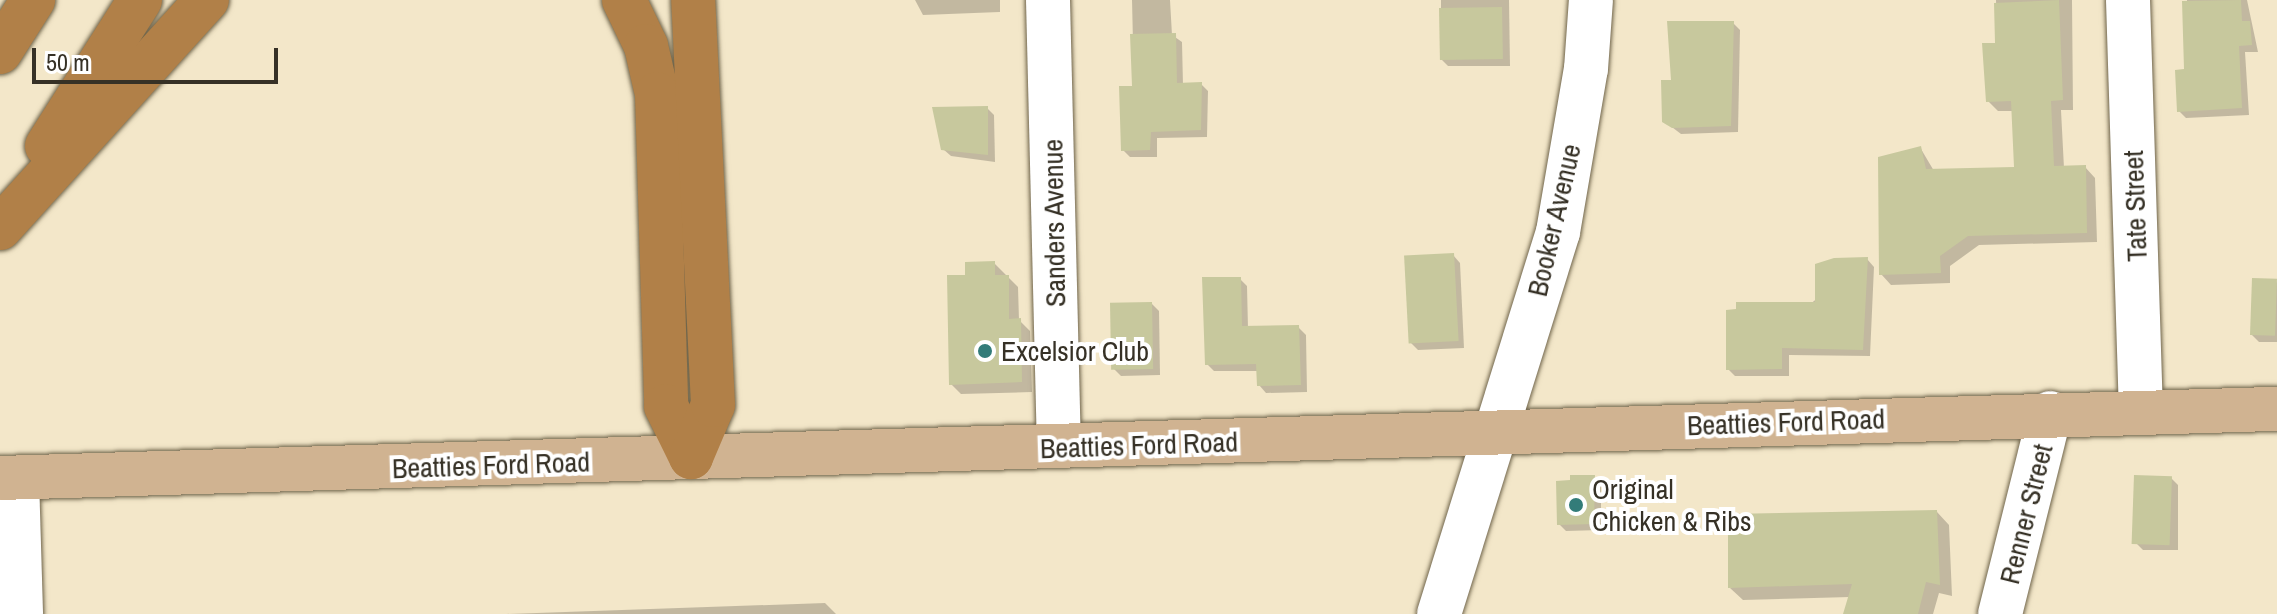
<!DOCTYPE html>
<html>
<head>
<meta charset="utf-8">
<style>
	body { margin:0 }
	#map { position:relative; width:2277px; height:614px; overflow:hidden; background:#f3e7c9; font-family:"Archivo Narrow",sans-serif }
	div>[style] { position:absolute }
	.shadow>* { inset:0; background:#0003 }
	.building>* { inset:0; background:#c7c89d; transform-origin:0 0 }
	.roads { filter:drop-shadow(0 0 2px #70654b) drop-shadow(0 0 2px #70654b) }
	.minor>* { height:44px; margin:-22px; padding:0 22px; transform-origin:22px; border-radius:22px; background:#fff }
	.major>* { height:44px; margin:-22px; padding:0 22px; transform-origin:22px; border-radius:22px; background:#d0b391 }
	.highway>* { height:44px; margin:-22px; padding:0 22px; transform-origin:22px; border-radius:22px; background:#b18048 }
	.dots>* { width:22px; height:22px; translate:-50% -50%; box-sizing:border-box; border:4px solid #fff; border-radius:50% }
	span { translate:-50% -50%; white-space:nowrap; text-align:center; line-height:1.15; -webkit-text-stroke:8px #fff; paint-order:stroke }
	.street-label { font-size:28px; color:#363126 }
	.poi-label { font-size:28px; color:#363126 }
	.left { translate:0 -50%; text-align:left }
	.scale { position:absolute; left:32px; top:48px; width:246px; height:36px; box-sizing:border-box; border:4px solid #363126; border-top:0; padding-left:10px; font-size:24px; line-height:28px; white-space:nowrap; color:#363126; -webkit-text-stroke:6px #fff; paint-order:stroke }
</style>
</head>
<body>
<div id="map">
	<div class="shadow">
		<i style="clip-path:polygon(915px 0,1000px 0,1000px 12px,923px 15px)"></i>
		<i style="clip-path:polygon(1132px 0,1170px 0,1172px 35px,1182px 42px,1183px 85px,1201px 84px,1208px 91px,1207px 137px,1157px 138px,1157px 157px,1130px 157px,1123px 150px,1134px 87px)"></i>
		<i style="clip-path:polygon(1441px 0,1509px 0,1510px 66px,1448px 66px,1441px 59px)"></i>
		<i style="clip-path:polygon(1996px 0,2072px 0,2073px 110px,2061px 110px,2064px 168px,2085px 167px,2095px 178px,2097px 242px,1979px 245px,1950px 266px,1950px 283px,1891px 285px,1881px 274px,1921px 149px,1934px 171px,2016px 169px,2013px 111px,1998px 111px,1988px 101px,1997px 45px)"></i>
		<i style="clip-path:polygon(2187px 0,2247px 0,2258px 52px,2245px 52px,2249px 115px,2186px 118px,2179px 111px,2186px 71px)"></i>
		<i style="clip-path:polygon(1733px 23px,1740px 30px,1738px 132px,1681px 134px,1664px 121px,1674px 82px)"></i>
		<i style="clip-path:polygon(987px 108px,994px 115px,995px 162px,951px 156px,943px 149px)"></i>
		<i style="clip-path:polygon(1453px 255px,1460px 263px,1464px 348px,1418px 350px,1411px 343px)"></i>
		<i style="clip-path:polygon(1867px 259px,1874px 267px,1870px 356px,1789px 355px,1789px 376px,1735px 376px,1728px 369px)"></i>
		<i style="clip-path:polygon(994px 263px,1018px 287px,1019px 320px,1030px 331px,1032px 392px,961px 394px,951px 384px,967px 277px)"></i>
		<i style="clip-path:polygon(1240px 279px,1247px 286px,1248px 328px,1298px 327px,1306px 335px,1307px 392px,1266px 393px,1259px 385px,1258px 371px,1214px 371px,1207px 364px)"></i>
		<i style="clip-path:polygon(2277px 281px,2277px 342px,2259px 342px,2252px 335px)"></i>
		<i style="clip-path:polygon(1152px 304px,1159px 311px,1160px 375px,1121px 376px,1114px 369px)"></i>
		<i style="clip-path:polygon(1594px 477px,1601px 484px,1601px 530px,1566px 531px,1559px 524px)"></i>
		<i style="clip-path:polygon(2171px 478px,2178px 485px,2178px 550px,2143px 550px,2136px 543px)"></i>
		<i style="clip-path:polygon(1937px 512px,1949px 525px,1952px 596px,1939px 593px,1933px 614px,1845px 614px,1850px 597px,1743px 600px,1730px 588px)"></i>
		<i style="clip-path:polygon(825px 603px,836px 614px,506px 614px)"></i>
	</div>
	<div class="building">
		<i style="clip-path:polygon(2059px 0,2063px 100px,2051px 101px,2054px 166px,2086px 165px,2087px 233px,1968px 236px,1940px 256px,1941px 273px,1879px 275px,1878px 157px,1921px 146px,1926px 169px,2014px 167px,2011px 101px,1986px 102px,1982px 43px,1995px 43px,1994px 3px)"></i>
		<i style="clip-path:polygon(2241px 0,2242px 21px,2250px 21px,2252px 45px,2239px 46px,2242px 108px,2177px 112px,2175px 70px,2184px 69px,2182px 1px)"></i>
		<i style="left:1502px;top:7px;width:52px;height:63px;rotate:89deg"></i>
		<i style="clip-path:polygon(1667px 21px,1734px 21px,1731px 126px,1672px 128px,1662px 122px,1661px 80px,1671px 80px)"></i>
		<i style="clip-path:polygon(1176px 33px,1177px 83px,1202px 82px,1201px 130px,1151px 132px,1150px 150px,1121px 151px,1119px 86px,1132px 86px,1130px 34px)"></i>
		<i style="clip-path:polygon(988px 106px,988px 155px,941px 150px,932px 107px)"></i>
		<i style="left:1454px;top:253px;width:88px;height:50px;rotate:87deg"></i>
		<i style="clip-path:polygon(1868px 257px,1863px 350px,1782px 348px,1782px 369px,1726px 370px,1726px 310px,1736px 309px,1736px 302px,1815px 302px,1815px 264px,1834px 258px)"></i>
		<i style="clip-path:polygon(995px 261px,995px 275px,1009px 275px,1009px 319px,1021px 318px,1022px 382px,949px 385px,947px 275px,965px 275px,965px 262px)"></i>
		<i style="clip-path:polygon(1202px 277px,1241px 277px,1242px 326px,1299px 325px,1301px 385px,1257px 386px,1256px 364px,1205px 365px)"></i>
		<i style="left:2252px;top:278px;width:25px;height:57px;rotate:2deg"></i>
		<i style="left:1152px;top:302px;width:67px;height:42px;rotate:89deg"></i>
		<i style="clip-path:polygon(1570px 475px,1595px 475px,1594px 524px,1557px 525px,1556px 481px,1570px 480px)"></i>
		<i style="left:2134px;top:475px;width:38px;height:69px;rotate:2deg"></i>
		<i style="clip-path:polygon(1937px 510px,1940px 585px,1926px 582px,1918px 614px,1843px 614px,1852px 584px,1728px 588px,1728px 514px)"></i>
	</div>
	<div class="roads">
		<div class="minor">
			<i style="left:1048px;top:0;width:446px;rotate:88.6deg"></i>
			<i style="left:2128px;top:0;width:411px;rotate:88.2deg"></i>
			<i style="left:17px;top:478px;width:136px;rotate:88.3deg"></i>
			<i style="left:1439px;top:614px;width:400px;rotate:-72.7deg"></i>
			<i style="left:1558px;top:232px;width:165px;rotate:-80.3deg"></i>
			<i style="left:1586px;top:69px;width:69px;rotate:-85.9deg"></i>
			<i style="left:2000px;top:614px;width:207px;rotate:-76deg"></i>
		</div>
		<div class="major">
			<i style="left:0;top:478px;width:2278px;rotate:-1.74deg"></i>
		</div>
		<div class="highway">
			<i style="left:624px;top:0;width:51px;rotate:64.4deg"></i>
			<i style="left:646px;top:46px;width:49px;rotate:77.1deg"></i>
			<i style="left:657px;top:94px;width:312px;rotate:88.3deg"></i>
			<i style="left:666px;top:406px;width:57px;rotate:63.9deg"></i>
			<i style="left:0;top:52px;width:62px;rotate:-57.6deg"></i>
			<i style="left:47px;top:146px;width:173px;rotate:-57.5deg"></i>
			<i style="left:0;top:228px;width:308px;rotate:-47.8deg"></i>
			<i style="left:691px;top:457px;width:56px;rotate:-67.1deg"></i>
			<i style="left:713px;top:405px;width:405px;rotate:-92.8deg"></i>
		</div>
	</div>
	<div class="dots">
		<i style="left:985px;top:351px;background:#337c79"></i>
		<i style="left:1576px;top:505px;background:#337c79"></i>
	</div>
	<div class="street-label">
		<span style="left:2135px;top:206px;rotate:-92deg">Tate Street</span>
		<span style="left:1554px;top:220px;rotate:-77deg">Booker Avenue</span>
		<span style="left:1054px;top:223px;rotate:-91deg">Sanders Avenue</span>
		<span style="left:1786px;top:422px;rotate:-2deg">Beatties Ford Road</span>
		<span style="left:1139px;top:445px;rotate:-2deg">Beatties Ford Road</span>
		<span style="left:491px;top:465px;rotate:-2deg">Beatties Ford Road</span>
		<span style="left:2026px;top:514px;rotate:-76deg">Renner Street</span>
	</div>
	<div class="poi-label">
		<span class="left" style="left:1001px;top:351px">Excelsior Club</span>
		<span class="left" style="left:1592px;top:505px">Original<br>Chicken &amp; Ribs</span>
	</div>
	<div class="scale">50 m</div>
</div>
</body>
</html>
